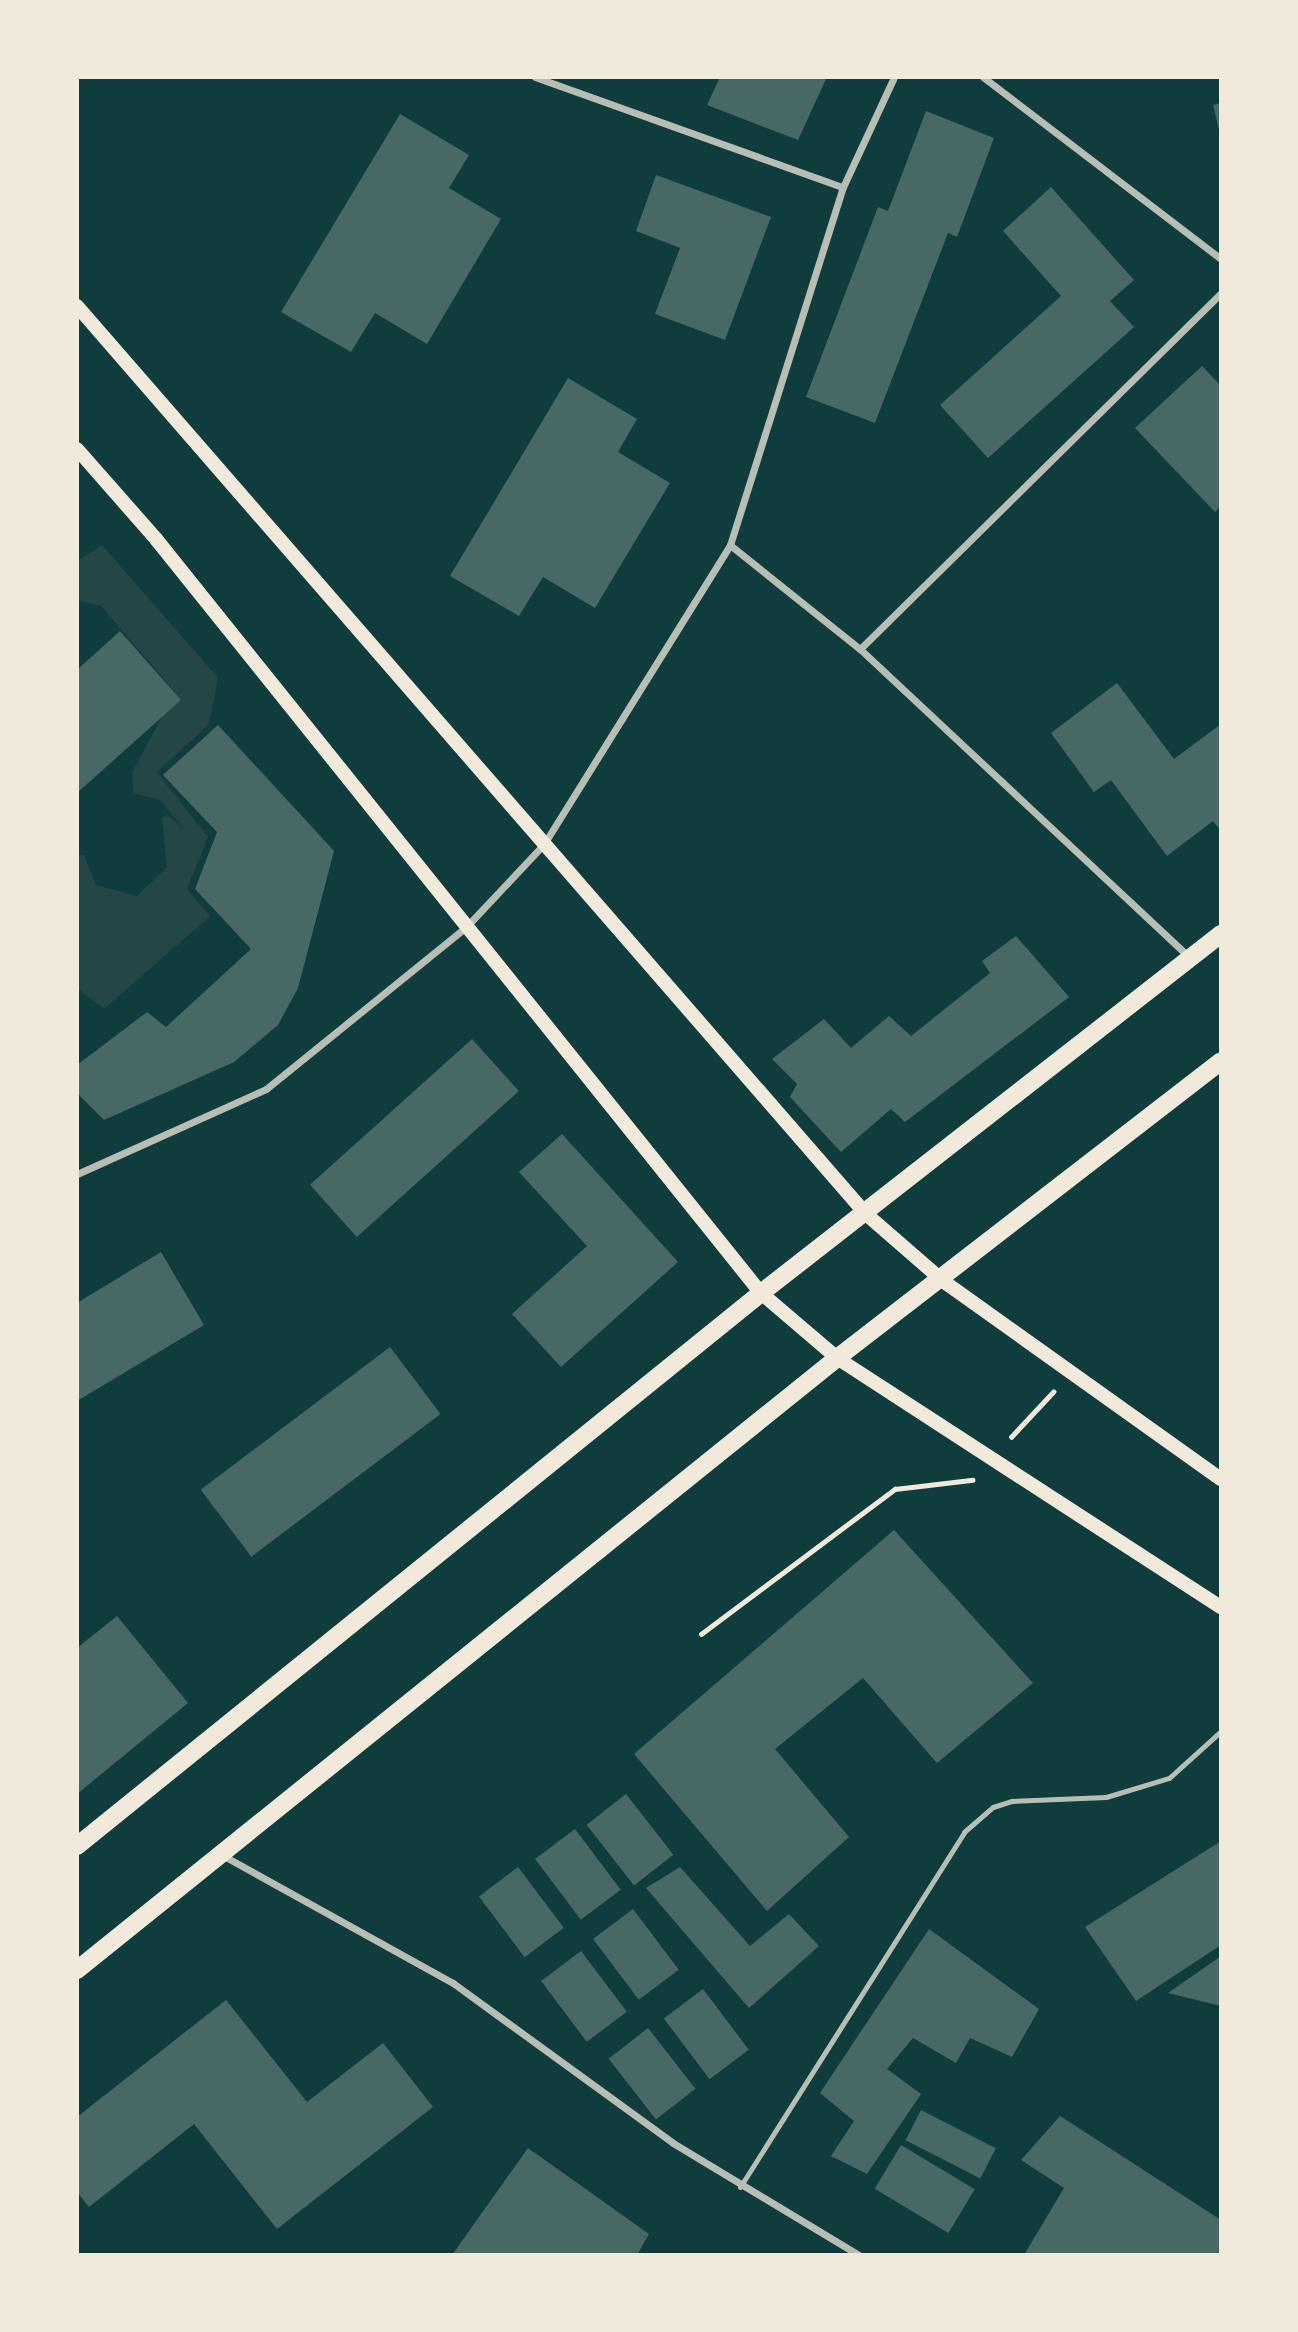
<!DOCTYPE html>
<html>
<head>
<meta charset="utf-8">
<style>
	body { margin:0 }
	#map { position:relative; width:1298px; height:2332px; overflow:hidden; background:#0f3d3e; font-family:Helvetica,sans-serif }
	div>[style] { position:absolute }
	.green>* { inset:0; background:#244646 }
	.building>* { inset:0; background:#486865; transform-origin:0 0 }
	.path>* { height:4.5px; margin:-2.25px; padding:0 2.25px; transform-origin:2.25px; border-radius:2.25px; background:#f1e9da }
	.service>* { height:5px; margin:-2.5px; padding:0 2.5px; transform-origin:2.5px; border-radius:2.5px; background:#b8beb3 }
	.minor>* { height:7px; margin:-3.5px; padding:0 3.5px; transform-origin:3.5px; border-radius:3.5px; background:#b8beb3 }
	.secondary>* { height:14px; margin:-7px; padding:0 7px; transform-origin:7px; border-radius:7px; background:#f1e9da }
	.primary>* { height:18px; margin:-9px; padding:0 9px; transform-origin:9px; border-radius:9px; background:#f1e9da }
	span { translate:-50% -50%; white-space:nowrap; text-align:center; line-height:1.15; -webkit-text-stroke:5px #f1e9da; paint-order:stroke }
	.frame { position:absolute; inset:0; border:79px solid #f1e9da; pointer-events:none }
</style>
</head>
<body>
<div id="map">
	<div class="green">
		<i style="clip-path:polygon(102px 545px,218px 678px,209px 724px,157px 772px,208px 837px,187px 889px,210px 916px,104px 1009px,77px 988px,77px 856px,84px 855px,96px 885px,137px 896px,167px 867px,162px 819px,167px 815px,185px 830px,160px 800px,133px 793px,132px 773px,175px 692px,101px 606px,77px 600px,77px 561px)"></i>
	</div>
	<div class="building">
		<i style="clip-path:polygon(720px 77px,827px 77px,798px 140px,707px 105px)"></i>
		<i style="clip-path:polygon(1221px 103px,1221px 134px,1220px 134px,1213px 105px)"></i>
		<i style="clip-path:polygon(926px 111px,994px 138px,957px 237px,948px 233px,875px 423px,806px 397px,878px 207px,888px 211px)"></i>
		<i style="clip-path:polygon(400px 114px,469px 155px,449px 188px,501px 219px,427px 344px,375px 313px,351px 352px,281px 312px)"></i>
		<i style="clip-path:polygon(656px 175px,771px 217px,725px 340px,655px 314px,680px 248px,636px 231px)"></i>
		<i style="clip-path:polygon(1051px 187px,1134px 280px,1110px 301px,1134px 327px,988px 458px,940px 405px,1061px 296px,1003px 231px)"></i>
		<i style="clip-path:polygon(1202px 366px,1221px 386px,1221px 506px,1215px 512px,1135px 428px)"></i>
		<i style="clip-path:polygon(568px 378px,637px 419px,618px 452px,670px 483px,595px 608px,543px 577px,519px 616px,450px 576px)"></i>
		<i style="clip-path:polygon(120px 631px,181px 700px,77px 793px,77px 670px)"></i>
		<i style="clip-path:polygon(1117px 683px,1174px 759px,1221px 724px,1221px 831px,1213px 821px,1167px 856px,1111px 780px,1094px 792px,1051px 733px)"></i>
		<i style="clip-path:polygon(218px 725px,334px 851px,298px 988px,278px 1025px,234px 1062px,104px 1120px,77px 1093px,77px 1065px,147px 1012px,166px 1027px,251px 949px,195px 889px,217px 832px,163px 775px)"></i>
		<i style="clip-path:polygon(1016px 936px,1069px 997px,905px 1122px,891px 1109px,841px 1152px,790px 1097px,797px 1084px,772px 1059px,824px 1019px,851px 1048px,889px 1016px,911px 1036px,990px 973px,982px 961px)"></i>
		<i style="left:472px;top:1039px;width:70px;height:218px;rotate:48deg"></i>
		<i style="clip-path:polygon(562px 1134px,678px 1262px,561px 1367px,512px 1314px,587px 1246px,519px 1172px)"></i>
		<i style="clip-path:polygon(161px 1252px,204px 1325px,77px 1401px,77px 1303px)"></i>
		<i style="left:390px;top:1347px;width:84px;height:237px;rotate:53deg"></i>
		<i style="clip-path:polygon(894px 1530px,1033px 1683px,937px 1763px,863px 1678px,775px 1749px,849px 1837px,767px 1911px,634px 1754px)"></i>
		<i style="clip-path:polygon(117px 1616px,188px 1703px,77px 1794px,77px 1648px)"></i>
		<i style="left:626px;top:1794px;width:77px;height:50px;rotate:52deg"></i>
		<i style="left:575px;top:1829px;width:76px;height:50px;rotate:53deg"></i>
		<i style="clip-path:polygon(1221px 1841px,1221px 1945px,1136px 2001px,1085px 1927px)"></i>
		<i style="left:518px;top:1867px;width:76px;height:49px;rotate:53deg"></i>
		<i style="clip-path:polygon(680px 1867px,750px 1946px,789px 1914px,819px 1946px,749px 2008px,646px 1888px)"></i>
		<i style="left:633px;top:1909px;width:76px;height:50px;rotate:53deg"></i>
		<i style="clip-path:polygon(929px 1929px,1039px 2009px,1012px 2057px,970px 2038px,956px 2063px,913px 2038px,887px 2069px,921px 2094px,867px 2174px,831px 2156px,854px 2121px,820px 2093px)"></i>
		<i style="left:581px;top:1951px;width:76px;height:50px;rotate:53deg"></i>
		<i style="clip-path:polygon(1221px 1956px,1221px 2006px,1168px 1993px)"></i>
		<i style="left:703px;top:1989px;width:76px;height:49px;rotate:53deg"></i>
		<i style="clip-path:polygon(226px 2000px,307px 2102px,383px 2043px,433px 2107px,277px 2229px,194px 2124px,89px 2207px,77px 2192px,77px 2117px)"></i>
		<i style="left:648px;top:2028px;width:77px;height:50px;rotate:52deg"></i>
		<i style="left:921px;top:2110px;width:84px;height:34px;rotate:27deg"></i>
		<i style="clip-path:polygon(1060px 2116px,1221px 2220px,1221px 2255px,1024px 2255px,1064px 2188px,1021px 2160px)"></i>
		<i style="left:901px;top:2145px;width:86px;height:51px;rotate:31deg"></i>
		<i style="clip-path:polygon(528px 2148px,649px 2234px,637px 2255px,452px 2255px)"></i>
	</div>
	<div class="path">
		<i style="left:1011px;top:1437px;width:62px;rotate:-47deg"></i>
		<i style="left:701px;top:1634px;width:242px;rotate:-36.8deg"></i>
		<i style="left:895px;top:1489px;width:78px;rotate:-6.7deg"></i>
	</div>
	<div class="service">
		<i style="left:740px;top:2187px;width:420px;rotate:-57.7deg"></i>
		<i style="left:964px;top:1832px;width:38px;rotate:-41deg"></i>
		<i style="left:993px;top:1807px;width:20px;rotate:-18deg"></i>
		<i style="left:1012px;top:1801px;width:94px;rotate:-2.4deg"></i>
		<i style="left:1106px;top:1797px;width:66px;rotate:-16.8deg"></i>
		<i style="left:1169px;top:1778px;width:70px;rotate:-42.1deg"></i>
	</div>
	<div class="minor">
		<i style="left:535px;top:77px;width:327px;rotate:19.7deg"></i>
		<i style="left:983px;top:77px;width:300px;rotate:37.4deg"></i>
		<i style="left:730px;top:545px;width:166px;rotate:38.7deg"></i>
		<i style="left:860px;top:649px;width:452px;rotate:43.1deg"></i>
		<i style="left:860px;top:649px;width:507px;rotate:-44.6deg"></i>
		<i style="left:77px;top:1174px;width:207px;rotate:-24.2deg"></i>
		<i style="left:266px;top:1089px;width:259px;rotate:-39deg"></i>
		<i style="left:467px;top:926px;width:112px;rotate:-46.8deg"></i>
		<i style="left:544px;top:844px;width:352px;rotate:-58.1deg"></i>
		<i style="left:730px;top:545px;width:375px;rotate:-72.5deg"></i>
		<i style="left:843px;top:187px;width:121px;rotate:-65.1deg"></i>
		<i style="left:222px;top:1855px;width:264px;rotate:29deg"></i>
		<i style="left:453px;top:1983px;width:272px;rotate:36deg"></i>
		<i style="left:673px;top:2143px;width:217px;rotate:31.1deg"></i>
	</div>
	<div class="secondary">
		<i style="left:77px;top:306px;width:1203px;rotate:49.01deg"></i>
		<i style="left:866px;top:1214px;width:102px;rotate:41deg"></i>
		<i style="left:943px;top:1281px;width:341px;rotate:35.5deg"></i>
		<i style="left:77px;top:449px;width:120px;rotate:48.7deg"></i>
		<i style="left:156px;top:539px;width:967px;rotate:51.26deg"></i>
		<i style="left:761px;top:1293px;width:100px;rotate:40.5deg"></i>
		<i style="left:837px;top:1358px;width:458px;rotate:33deg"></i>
	</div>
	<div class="primary">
		<i style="left:77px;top:1846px;width:880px;rotate:-38.95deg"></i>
		<i style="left:761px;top:1293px;width:584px;rotate:-37.97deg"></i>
		<i style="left:77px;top:1970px;width:976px;rotate:-38.84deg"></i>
		<i style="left:837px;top:1358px;width:485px;rotate:-37.7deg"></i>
	</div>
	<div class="frame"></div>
</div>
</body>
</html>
